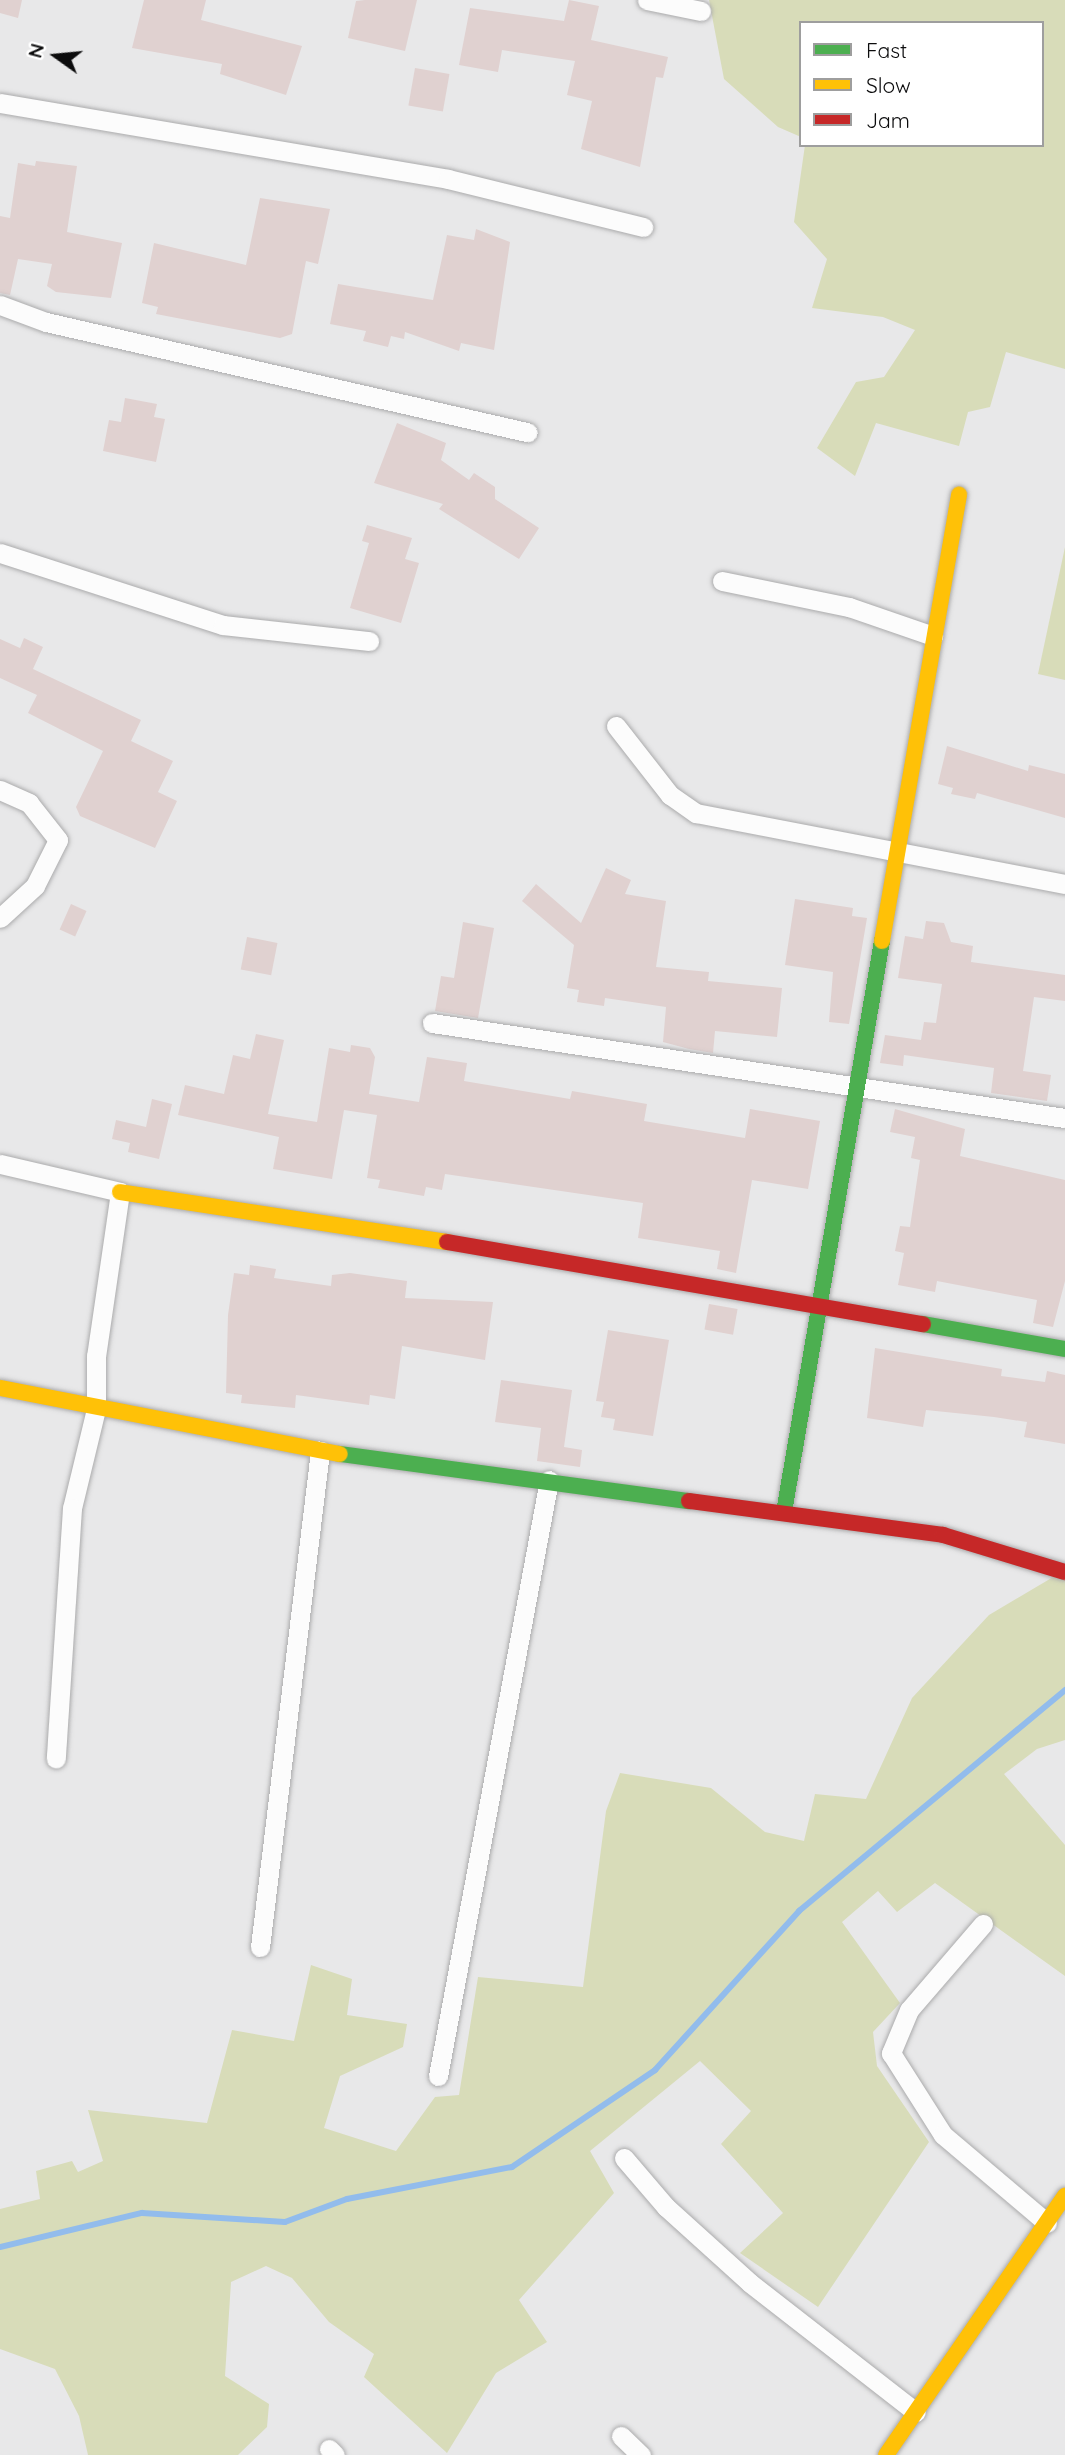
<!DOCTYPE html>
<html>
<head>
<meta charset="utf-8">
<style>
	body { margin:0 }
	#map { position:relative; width:1065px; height:2455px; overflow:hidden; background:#e8e8e9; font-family:Quicksand,sans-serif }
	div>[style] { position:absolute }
	.green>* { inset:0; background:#d8dcb9 }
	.stream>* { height:6px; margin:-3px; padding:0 3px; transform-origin:3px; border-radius:3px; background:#92bcec }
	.building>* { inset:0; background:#e0d1d0; transform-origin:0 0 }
	.roads { filter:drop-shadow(0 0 2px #ababac) drop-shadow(0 0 2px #ababac) }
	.street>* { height:19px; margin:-9.5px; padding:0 9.5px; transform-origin:9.5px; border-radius:9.5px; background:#fcfcfc }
	.fast>* { height:16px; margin:-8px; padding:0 8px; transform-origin:8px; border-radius:8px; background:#4caf50 }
	.slow>* { height:16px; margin:-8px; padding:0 8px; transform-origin:8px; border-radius:8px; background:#ffc107 }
	.jam>* { height:16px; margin:-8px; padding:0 8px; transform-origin:8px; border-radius:8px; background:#c62828 }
	span { translate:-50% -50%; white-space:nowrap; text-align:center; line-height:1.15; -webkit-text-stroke:5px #fff; paint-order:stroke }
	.legend { position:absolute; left:799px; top:21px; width:245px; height:126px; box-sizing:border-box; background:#fff; border:2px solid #9e9e9e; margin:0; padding:9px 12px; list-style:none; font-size:21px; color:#0c0c0d }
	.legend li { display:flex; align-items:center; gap:14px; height:35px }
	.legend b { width:35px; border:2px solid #9e9e9e }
	.north { position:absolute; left:21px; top:21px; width:70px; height:70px; -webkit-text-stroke:5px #fff; paint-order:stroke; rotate:285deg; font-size:19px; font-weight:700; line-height:28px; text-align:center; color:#0c0c0d }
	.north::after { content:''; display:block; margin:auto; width:24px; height:32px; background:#0c0c0d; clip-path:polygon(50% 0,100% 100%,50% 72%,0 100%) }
</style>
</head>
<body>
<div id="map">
	<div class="green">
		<i style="clip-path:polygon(709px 0,1065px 0,1065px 369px,1006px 352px,990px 407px,968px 412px,959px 446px,876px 423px,855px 476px,817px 448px,856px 382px,884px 377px,915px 330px,883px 317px,812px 308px,827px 259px,794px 222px,805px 145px,1042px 145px,1042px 23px,801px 23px,801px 137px,778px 127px,724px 79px)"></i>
		<i style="clip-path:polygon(1065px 547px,1065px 680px,1038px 674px)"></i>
		<i style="clip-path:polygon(1065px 1570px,1065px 1740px,1037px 1749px,1004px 1774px,1065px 1845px,1065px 1976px,935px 1883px,897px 1912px,878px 1891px,842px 1922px,900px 2003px,873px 2032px,877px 2066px,929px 2142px,818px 2307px,740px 2253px,783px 2213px,721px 2144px,751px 2111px,700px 2061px,590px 2151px,614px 2193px,519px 2300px,547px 2342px,496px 2373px,447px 2453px,364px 2377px,374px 2354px,329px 2322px,292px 2278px,266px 2266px,231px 2282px,225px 2376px,269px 2404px,267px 2427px,238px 2455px,88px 2455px,79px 2416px,55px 2369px,0 2349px,0 2209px,40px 2199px,36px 2171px,72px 2161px,78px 2172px,103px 2161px,88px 2110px,207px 2123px,232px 2030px,294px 2041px,311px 1965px,352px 1979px,347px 2015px,407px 2024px,403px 2047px,340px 2076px,324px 2128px,396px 2151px,435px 2097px,459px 2095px,478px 1977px,583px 1987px,606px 1811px,620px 1773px,711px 1788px,765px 1832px,804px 1841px,815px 1794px,866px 1799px,912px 1698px,989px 1615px)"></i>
	</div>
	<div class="stream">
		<i style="left:0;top:2247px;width:146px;rotate:-13.5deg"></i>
		<i style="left:142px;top:2213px;width:143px;rotate:3.6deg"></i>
		<i style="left:285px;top:2222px;width:66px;rotate:-20.4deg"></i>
		<i style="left:347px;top:2199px;width:168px;rotate:-11deg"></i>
		<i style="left:512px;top:2167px;width:173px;rotate:-34.1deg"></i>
		<i style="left:655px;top:2070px;width:215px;rotate:-47.8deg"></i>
		<i style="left:799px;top:1911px;width:346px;rotate:-39.7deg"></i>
	</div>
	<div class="building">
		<i style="clip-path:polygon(0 0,22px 0,18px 18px,0 13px)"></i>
		<i style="clip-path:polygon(144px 0,206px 0,201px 20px,302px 46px,286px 95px,220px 74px,222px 64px,132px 48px)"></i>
		<i style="clip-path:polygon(365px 0,417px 0,405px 51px,348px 38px,356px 1px)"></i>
		<i style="clip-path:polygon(569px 0,599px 6px,591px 40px,668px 57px,663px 78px,656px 77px,640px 167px,581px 149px,592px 101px,567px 95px,575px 61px,502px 50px,498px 72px,459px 65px,470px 8px,564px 21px)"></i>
		<i style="left:415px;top:68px;width:35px;height:38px;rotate:10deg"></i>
		<i style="clip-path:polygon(36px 161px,77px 166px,67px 232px,122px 243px,111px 298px,56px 292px,47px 286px,52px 264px,18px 259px,10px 295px,0 293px,0 216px,10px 218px,18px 163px,35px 166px)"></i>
		<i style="clip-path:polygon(260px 198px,330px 209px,318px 264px,306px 261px,292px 334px,280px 338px,156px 314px,158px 307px,142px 303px,154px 243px,246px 265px)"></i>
		<i style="clip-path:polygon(476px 229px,510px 242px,494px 350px,461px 343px,459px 351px,405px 332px,404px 339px,391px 336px,388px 347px,363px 341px,366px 331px,330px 324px,338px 284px,433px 300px,447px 235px,474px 240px)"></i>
		<i style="clip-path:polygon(125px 398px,157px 404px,154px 417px,165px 419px,156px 462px,103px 451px,109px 420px,121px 422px)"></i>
		<i style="clip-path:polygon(397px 423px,446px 443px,441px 460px,469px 480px,474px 473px,495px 487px,495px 499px,539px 528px,519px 559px,439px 509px,443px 504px,374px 483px)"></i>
		<i style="clip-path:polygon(367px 525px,412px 538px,405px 559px,419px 563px,401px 623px,350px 608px,369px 543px,362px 541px)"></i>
		<i style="clip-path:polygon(24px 638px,43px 647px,33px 669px,141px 720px,131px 741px,173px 761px,158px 792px,177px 801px,155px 848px,80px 816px,76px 807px,103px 751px,28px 713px,37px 695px,0 678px,0 639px,20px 648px)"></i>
		<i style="clip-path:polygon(947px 746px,1028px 771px,1029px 765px,1065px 774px,1065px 818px,977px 793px,975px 799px,951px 794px,953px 788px,938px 784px)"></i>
		<i style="clip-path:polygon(606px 868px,631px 880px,625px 894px,666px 901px,656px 967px,709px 972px,708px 981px,782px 988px,777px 1037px,715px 1031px,713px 1053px,689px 1049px,663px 1042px,666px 1007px,605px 998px,604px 1006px,577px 1002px,579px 990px,567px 988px,574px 945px,522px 901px,536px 884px,581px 923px)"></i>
		<i style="clip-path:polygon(795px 899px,853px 908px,852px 916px,867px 918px,849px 1024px,829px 1022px,833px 972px,785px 965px)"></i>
		<i style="left:71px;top:904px;width:17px;height:28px;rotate:24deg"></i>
		<i style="clip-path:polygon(926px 921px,944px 923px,951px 942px,973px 946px,971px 962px,1065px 975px,1065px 1001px,1034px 997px,1023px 1071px,1051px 1075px,1047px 1101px,991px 1093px,994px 1068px,904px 1055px,903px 1066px,880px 1063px,885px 1035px,921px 1040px,924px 1022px,936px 1023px,942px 984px,898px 978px,905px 936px,923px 939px)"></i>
		<i style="clip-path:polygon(463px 922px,494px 928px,478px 1018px,435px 1011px,441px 976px,454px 978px)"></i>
		<i style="left:247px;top:937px;width:31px;height:33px;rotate:11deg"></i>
		<i style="clip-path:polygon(256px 1034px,284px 1040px,268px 1114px,317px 1122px,329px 1048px,350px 1052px,351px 1045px,370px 1048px,375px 1057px,369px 1094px,419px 1102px,427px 1057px,467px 1063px,464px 1081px,570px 1099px,572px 1091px,647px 1104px,644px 1121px,745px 1138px,750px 1109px,820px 1121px,808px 1189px,752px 1180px,736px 1273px,717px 1269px,720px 1251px,638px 1238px,643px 1203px,445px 1174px,442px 1190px,426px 1187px,424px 1196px,378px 1188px,380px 1180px,367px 1178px,377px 1115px,344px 1110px,332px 1179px,273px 1169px,279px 1137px,178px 1115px,185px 1085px,224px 1094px,233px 1055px,250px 1059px)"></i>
		<i style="clip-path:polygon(152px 1099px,172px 1104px,159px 1159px,128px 1152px,130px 1143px,112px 1139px,116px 1120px,146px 1127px)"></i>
		<i style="clip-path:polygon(895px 1109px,965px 1129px,960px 1156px,1065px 1180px,1065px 1281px,1053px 1327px,1033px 1323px,1037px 1300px,937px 1281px,935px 1292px,898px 1285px,904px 1253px,895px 1251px,900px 1226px,910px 1227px,920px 1160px,911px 1158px,915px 1137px,890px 1132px)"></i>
		<i style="clip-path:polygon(250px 1265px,276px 1269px,274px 1278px,331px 1286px,332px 1275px,350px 1273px,407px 1281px,405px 1298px,493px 1302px,485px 1360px,402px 1346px,395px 1399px,370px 1395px,369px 1405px,296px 1395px,295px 1408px,241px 1403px,242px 1395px,226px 1393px,228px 1315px,234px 1273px,249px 1275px)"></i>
		<i style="left:709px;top:1304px;width:29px;height:26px;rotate:10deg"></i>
		<i style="clip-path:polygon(608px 1330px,669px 1340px,653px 1436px,613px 1430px,615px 1419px,601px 1417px,604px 1402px,596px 1401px)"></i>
		<i style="clip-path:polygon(875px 1348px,1002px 1369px,1001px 1376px,1045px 1382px,1047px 1371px,1065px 1375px,1065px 1444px,1024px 1437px,1027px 1422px,994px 1417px,926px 1410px,923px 1427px,867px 1418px)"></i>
		<i style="clip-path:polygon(501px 1380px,572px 1390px,564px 1447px,582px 1450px,580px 1467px,537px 1461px,541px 1428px,495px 1422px)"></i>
	</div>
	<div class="roads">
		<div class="street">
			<i style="left:647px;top:0;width:55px;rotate:11.5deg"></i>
			<i style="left:0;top:103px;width:454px;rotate:9.6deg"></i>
			<i style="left:448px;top:179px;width:201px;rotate:13.8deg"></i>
			<i style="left:0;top:305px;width:49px;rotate:20.3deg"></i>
			<i style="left:46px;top:322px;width:494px;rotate:12.9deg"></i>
			<i style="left:0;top:553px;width:234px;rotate:17.9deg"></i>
			<i style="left:223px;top:625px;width:147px;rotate:6.3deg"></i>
			<i style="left:722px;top:581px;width:130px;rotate:11.6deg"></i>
			<i style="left:849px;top:607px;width:89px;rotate:19deg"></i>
			<i style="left:616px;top:726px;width:88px;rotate:52deg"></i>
			<i style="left:670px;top:795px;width:32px;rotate:35deg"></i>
			<i style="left:696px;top:813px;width:376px;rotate:10.9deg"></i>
			<i style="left:0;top:790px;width:32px;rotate:24deg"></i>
			<i style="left:29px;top:803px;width:47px;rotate:51.9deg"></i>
			<i style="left:58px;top:840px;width:51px;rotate:116.6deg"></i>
			<i style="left:35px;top:886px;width:47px;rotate:137.6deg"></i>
			<i style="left:432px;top:1023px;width:640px;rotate:8.54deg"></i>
			<i style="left:0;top:1164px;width:123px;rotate:13.1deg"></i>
			<i style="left:120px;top:1192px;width:166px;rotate:98.3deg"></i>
			<i style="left:96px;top:1356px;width:53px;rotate:90deg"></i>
			<i style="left:96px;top:1409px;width:102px;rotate:103.6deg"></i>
			<i style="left:72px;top:1508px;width:251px;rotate:93.7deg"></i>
			<i style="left:983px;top:1924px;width:113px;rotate:130.7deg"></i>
			<i style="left:909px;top:2010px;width:47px;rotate:112.7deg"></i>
			<i style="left:891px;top:2053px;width:97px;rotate:57.6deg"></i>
			<i style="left:943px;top:2135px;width:136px;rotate:40.2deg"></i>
			<i style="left:260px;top:1947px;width:500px;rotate:-83.1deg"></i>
			<i style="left:438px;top:2076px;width:606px;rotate:-79.45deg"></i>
			<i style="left:624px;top:2158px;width:65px;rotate:49.4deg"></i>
			<i style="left:666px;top:2207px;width:113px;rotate:42.1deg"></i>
			<i style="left:750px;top:2283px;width:210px;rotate:37.9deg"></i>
			<i style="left:621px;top:2436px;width:28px;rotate:44deg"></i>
			<i style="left:329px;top:2449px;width:8px;rotate:45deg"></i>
		</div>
		<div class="fast">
			<i style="left:923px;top:1324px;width:144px;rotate:10deg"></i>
			<i style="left:340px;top:1454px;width:352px;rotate:7.7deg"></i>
			<i style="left:784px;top:1512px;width:579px;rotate:-80.26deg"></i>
		</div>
		<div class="slow">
			<i style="left:882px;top:941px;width:453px;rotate:-80.2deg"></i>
			<i style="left:120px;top:1192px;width:331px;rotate:8.7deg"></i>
			<i style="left:0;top:1388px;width:346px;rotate:11deg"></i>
			<i style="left:886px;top:2455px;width:315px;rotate:-55.4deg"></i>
		</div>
		<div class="jam">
			<i style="left:447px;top:1242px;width:483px;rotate:9.8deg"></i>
			<i style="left:689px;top:1501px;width:256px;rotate:7.6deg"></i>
			<i style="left:943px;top:1535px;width:127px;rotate:16.9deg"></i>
		</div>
	</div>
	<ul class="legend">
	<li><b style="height:9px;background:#4caf50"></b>Fast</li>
	<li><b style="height:9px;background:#ffc107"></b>Slow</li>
	<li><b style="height:9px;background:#c62828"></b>Jam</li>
	</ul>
	<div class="north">N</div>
</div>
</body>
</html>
